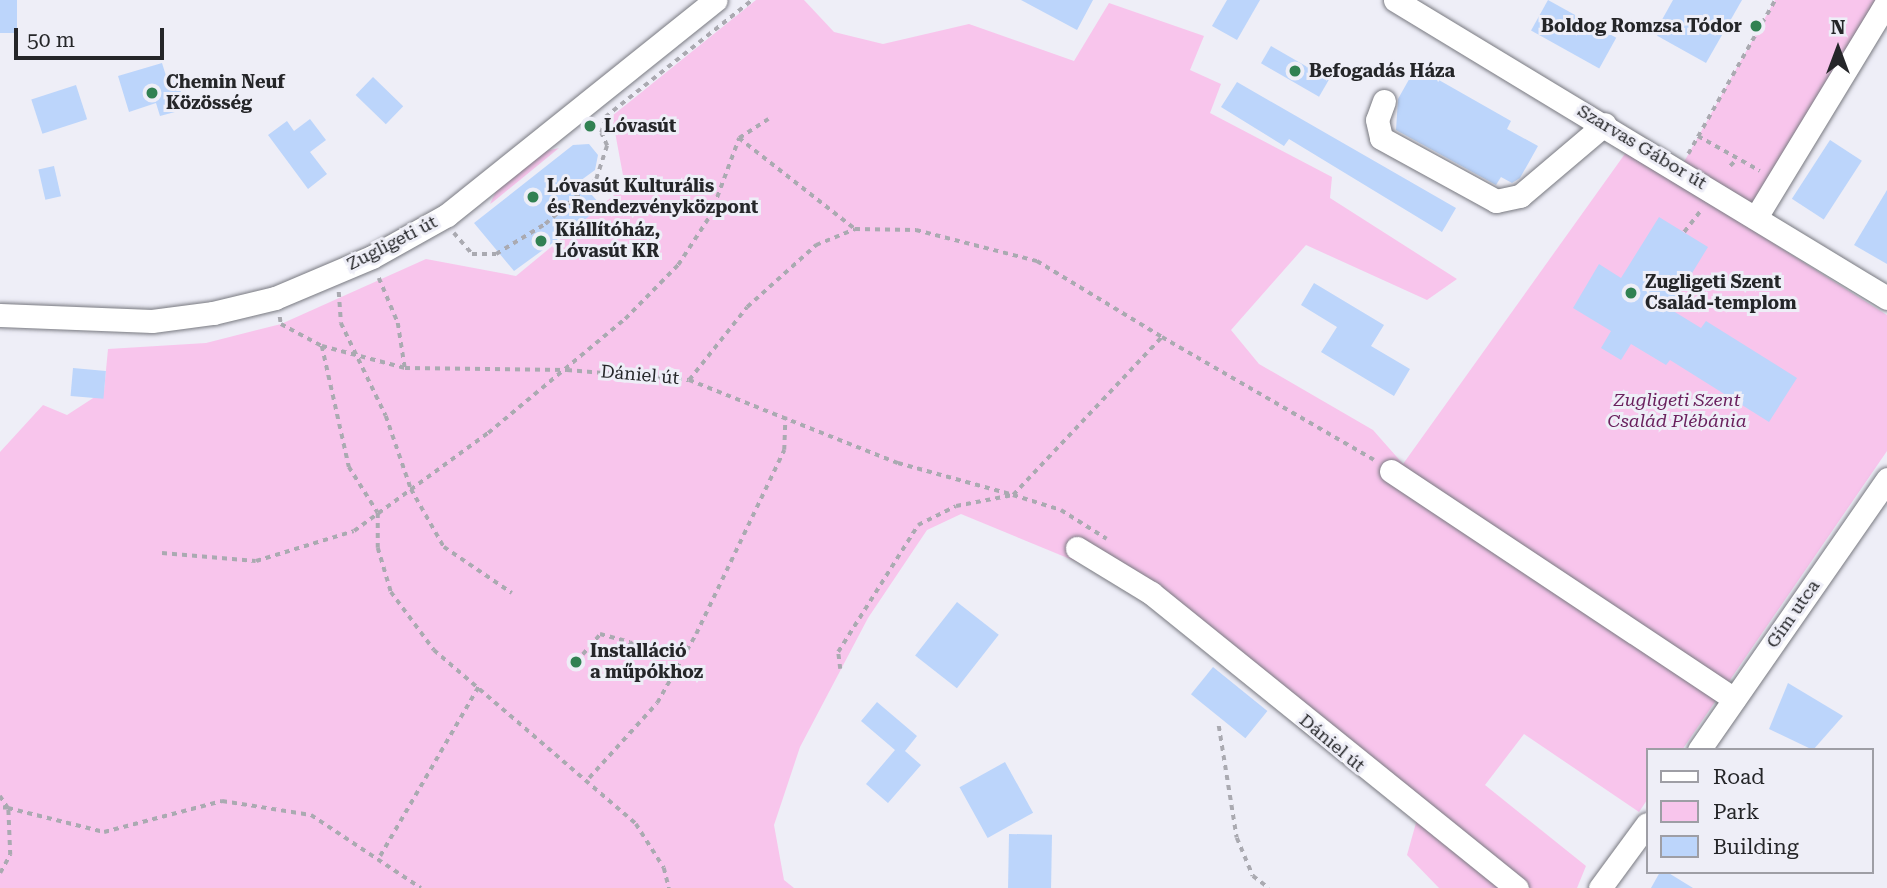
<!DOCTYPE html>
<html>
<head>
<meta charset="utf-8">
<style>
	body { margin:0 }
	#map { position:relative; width:1887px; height:888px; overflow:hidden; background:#eeeef7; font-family:"Roboto Serif",serif }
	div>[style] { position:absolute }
	.green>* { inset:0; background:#f8c5ec }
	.building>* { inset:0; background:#bcd5fb; transform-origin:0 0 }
	.path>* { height:3.5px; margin-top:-1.75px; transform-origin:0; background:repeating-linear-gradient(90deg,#aaaab1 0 5px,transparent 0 10px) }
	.roads { filter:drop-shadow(0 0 2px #787980) drop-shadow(0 0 2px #787980) }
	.minor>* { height:23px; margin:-11.5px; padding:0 11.5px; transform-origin:11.5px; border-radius:11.5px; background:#fff }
	.dots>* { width:19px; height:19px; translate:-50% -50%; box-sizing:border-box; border:4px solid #eeeef7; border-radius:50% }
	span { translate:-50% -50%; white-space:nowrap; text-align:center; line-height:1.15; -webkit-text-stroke:6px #eeeef7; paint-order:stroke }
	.poi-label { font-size:18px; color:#252629; font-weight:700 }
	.right { translate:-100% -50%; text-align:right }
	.left { translate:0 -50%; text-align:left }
	.street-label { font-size:18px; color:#252629 }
	.park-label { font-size:18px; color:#6a215e; font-style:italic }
	.legend { position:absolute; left:1646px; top:748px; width:228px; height:126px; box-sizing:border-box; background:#eeeef7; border:2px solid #9e9ea5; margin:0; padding:9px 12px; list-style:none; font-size:21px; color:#252629 }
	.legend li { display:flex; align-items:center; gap:14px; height:35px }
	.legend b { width:35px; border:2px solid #9e9ea5 }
	.north { position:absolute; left:1803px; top:14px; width:70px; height:70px; -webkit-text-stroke:5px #eeeef7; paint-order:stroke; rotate:0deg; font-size:19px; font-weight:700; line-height:28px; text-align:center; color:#252629 }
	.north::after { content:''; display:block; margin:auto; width:24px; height:32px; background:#252629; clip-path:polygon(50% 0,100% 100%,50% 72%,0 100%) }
	.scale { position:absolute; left:14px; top:28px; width:150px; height:32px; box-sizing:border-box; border:4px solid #252629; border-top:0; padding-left:9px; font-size:21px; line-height:24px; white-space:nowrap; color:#252629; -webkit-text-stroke:5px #eeeef7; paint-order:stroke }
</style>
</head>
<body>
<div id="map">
	<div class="green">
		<i style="clip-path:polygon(756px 0,804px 0,834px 32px,883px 44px,969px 24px,1074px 61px,1109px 3px,1204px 36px,1190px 70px,1221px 84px,1210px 113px,1332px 177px,1330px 198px,1457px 279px,1427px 300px,1306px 245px,1231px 330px,1259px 364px,1373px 430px,1403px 464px,1627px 151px,1887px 315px,1887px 451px,1682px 750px,1647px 750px,1647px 800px,1639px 812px,1524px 734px,1485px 785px,1586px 866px,1577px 888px,1439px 888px,1407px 855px,1421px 805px,1138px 587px,961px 514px,927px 530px,868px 618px,800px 747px,774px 825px,784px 880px,794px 888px,0 888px,0 452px,43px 405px,67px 415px,104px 391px,108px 349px,206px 343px,281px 324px,426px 259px,516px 276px,625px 186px,612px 116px)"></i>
		<i style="clip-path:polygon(1775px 0,1883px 0,1758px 214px,1680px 169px)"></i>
		<i style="clip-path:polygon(559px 148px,493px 202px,490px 204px,497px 189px,542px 152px)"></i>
	</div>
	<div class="building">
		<i style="left:0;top:0;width:17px;height:33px"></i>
		<i style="clip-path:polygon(1021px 0,1093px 0,1077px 30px)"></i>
		<i style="clip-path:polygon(1227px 0,1260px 0,1237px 40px,1212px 26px)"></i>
		<i style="left:1548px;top:0;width:78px;height:35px;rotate:29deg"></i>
		<i style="clip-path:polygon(1673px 0,1742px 0,1706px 63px,1654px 34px)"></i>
		<i style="left:1271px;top:46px;width:67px;height:20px;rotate:30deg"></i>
		<i style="clip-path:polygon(162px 63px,168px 82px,177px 79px,186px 109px,160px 116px,156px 103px,129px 112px,118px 76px)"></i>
		<i style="clip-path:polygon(1416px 67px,1511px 121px,1507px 129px,1538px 146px,1520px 178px,1512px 183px,1501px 177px,1496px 185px,1396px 130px,1398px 99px)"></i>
		<i style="left:373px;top:77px;width:42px;height:25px;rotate:44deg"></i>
		<i style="clip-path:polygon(1237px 82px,1456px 208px,1442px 232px,1289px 139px,1284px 146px,1221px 107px)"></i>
		<i style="left:76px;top:85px;width:36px;height:47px;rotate:72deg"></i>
		<i style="clip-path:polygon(310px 119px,326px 140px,310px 152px,327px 174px,308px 189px,268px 135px,287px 121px,294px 131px)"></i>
		<i style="left:1830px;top:140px;width:38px;height:70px;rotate:33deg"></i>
		<i style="clip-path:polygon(589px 144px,598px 155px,595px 170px,580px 181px,598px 202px,591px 215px,514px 271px,474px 223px,573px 145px)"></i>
		<i style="left:54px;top:166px;width:31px;height:16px;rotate:77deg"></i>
		<i style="clip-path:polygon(1887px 190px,1887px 264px,1854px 245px)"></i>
		<i style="clip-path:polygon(1659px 217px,1708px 247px,1670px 309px,1701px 328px,1706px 321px,1797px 378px,1769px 422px,1670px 360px,1666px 365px,1631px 344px,1621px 360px,1601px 348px,1611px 331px,1573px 308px,1599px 264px,1621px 278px)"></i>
		<i style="clip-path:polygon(1314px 283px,1384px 325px,1371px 346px,1410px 369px,1394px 396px,1321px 352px,1337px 327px,1301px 305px)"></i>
		<i style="left:73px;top:368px;width:33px;height:28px;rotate:5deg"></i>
		<i style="left:957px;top:602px;width:53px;height:68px;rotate:38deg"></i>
		<i style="left:1213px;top:667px;width:70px;height:35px;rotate:39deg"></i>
		<i style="clip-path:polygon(1788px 683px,1843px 716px,1813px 750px,1769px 729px)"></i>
		<i style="clip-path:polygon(877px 702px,917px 736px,905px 751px,921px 765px,888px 803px,866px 784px,895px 750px,861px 721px)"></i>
		<i style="left:1005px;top:762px;width:58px;height:52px;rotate:61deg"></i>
		<i style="left:1009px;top:834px;width:43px;height:54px;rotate:1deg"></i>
		<i style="clip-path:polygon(1660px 872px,1667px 872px,1693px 888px,1651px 888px)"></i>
	</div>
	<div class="path">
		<i style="left:605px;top:117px;width:188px;rotate:-38.5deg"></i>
		<i style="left:1698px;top:136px;width:71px;rotate:29.4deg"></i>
		<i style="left:739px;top:138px;width:147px;rotate:38.1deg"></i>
		<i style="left:1688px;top:154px;width:177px;rotate:-60.5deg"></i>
		<i style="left:1730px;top:166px;width:10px;rotate:-45deg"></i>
		<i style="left:1684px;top:232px;width:29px;rotate:-52deg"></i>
		<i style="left:454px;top:233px;width:28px;rotate:49deg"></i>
		<i style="left:472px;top:254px;width:24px"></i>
		<i style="left:496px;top:254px;width:57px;rotate:-31.5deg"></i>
		<i style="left:545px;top:224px;width:68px;rotate:-41.4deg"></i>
		<i style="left:596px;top:179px;width:35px;rotate:-72deg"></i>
		<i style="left:607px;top:146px;width:14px;rotate:-115deg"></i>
		<i style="left:601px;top:133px;width:17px;rotate:-73deg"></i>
		<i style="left:379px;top:278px;width:49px;rotate:67.1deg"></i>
		<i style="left:398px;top:323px;width:46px;rotate:81.2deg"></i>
		<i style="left:339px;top:292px;width:31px;rotate:86deg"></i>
		<i style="left:341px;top:323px;width:103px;rotate:64.2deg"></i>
		<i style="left:386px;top:416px;width:77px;rotate:71.1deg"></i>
		<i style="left:411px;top:489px;width:67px;rotate:60.4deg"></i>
		<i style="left:444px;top:547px;width:82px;rotate:34.1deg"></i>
		<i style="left:280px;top:317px;width:7px;rotate:82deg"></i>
		<i style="left:281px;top:324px;width:47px;rotate:28.2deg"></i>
		<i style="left:322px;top:346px;width:86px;rotate:14.8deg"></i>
		<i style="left:405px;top:368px;width:162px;rotate:0.7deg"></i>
		<i style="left:567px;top:370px;width:122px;rotate:4.7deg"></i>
		<i style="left:689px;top:380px;width:225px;rotate:21.7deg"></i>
		<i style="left:898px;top:463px;width:119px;rotate:15.5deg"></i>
		<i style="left:1013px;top:495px;width:217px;rotate:-46.7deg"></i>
		<i style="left:1162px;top:337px;width:245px;rotate:30.1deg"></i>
		<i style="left:322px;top:346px;width:124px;rotate:77.4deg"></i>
		<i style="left:349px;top:467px;width:54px;rotate:57.8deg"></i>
		<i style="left:378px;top:513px;width:35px;rotate:90deg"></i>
		<i style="left:378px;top:548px;width:46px;rotate:73.5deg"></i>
		<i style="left:391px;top:592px;width:72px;rotate:53.4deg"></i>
		<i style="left:434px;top:650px;width:267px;rotate:40.7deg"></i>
		<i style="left:636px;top:824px;width:52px;rotate:57.5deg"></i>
		<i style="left:664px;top:868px;width:21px;rotate:76deg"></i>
		<i style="left:689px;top:380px;width:93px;rotate:-51.5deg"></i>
		<i style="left:747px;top:307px;width:93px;rotate:-41.9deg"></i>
		<i style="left:816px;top:245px;width:42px;rotate:-22.3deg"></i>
		<i style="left:855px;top:229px;width:61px;rotate:0.9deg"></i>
		<i style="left:916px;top:230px;width:125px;rotate:14.4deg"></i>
		<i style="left:1037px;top:261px;width:146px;rotate:31.3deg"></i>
		<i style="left:162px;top:553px;width:94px;rotate:4.9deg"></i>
		<i style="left:256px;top:561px;width:102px;rotate:-17deg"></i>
		<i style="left:354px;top:531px;width:166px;rotate:-36.2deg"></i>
		<i style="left:488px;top:433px;width:178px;rotate:-39.8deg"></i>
		<i style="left:625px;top:319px;width:76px;rotate:-45.5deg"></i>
		<i style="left:678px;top:265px;width:59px;rotate:-56.9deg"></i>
		<i style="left:710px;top:216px;width:83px;rotate:-69.6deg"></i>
		<i style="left:739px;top:138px;width:35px;rotate:-33deg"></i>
		<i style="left:576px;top:662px;width:37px;rotate:-49deg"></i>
		<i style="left:600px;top:634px;width:31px;rotate:15deg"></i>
		<i style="left:630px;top:642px;width:55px;rotate:39.8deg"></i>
		<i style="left:840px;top:669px;width:17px;rotate:-97deg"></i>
		<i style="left:838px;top:652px;width:150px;rotate:-57.8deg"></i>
		<i style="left:918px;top:525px;width:42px;rotate:-26.6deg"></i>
		<i style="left:956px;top:506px;width:58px;rotate:-10.9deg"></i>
		<i style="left:1013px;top:495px;width:50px;rotate:17.4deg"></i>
		<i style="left:1061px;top:510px;width:54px;rotate:32.2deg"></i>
		<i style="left:1219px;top:726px;width:113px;rotate:80.9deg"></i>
		<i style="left:1237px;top:838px;width:41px;rotate:67.2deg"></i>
		<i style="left:1253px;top:876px;width:20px;rotate:37deg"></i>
		<i style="left:589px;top:778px;width:101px;rotate:-47.8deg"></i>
		<i style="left:657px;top:703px;width:79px;rotate:-60.5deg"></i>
		<i style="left:696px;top:634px;width:204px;rotate:-64.4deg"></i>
		<i style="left:784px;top:450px;width:33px;rotate:-88deg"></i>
		<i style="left:0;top:796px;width:14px;rotate:56deg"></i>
		<i style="left:8px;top:808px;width:8px;rotate:180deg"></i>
		<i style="left:380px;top:856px;width:197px;rotate:-59.8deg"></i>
		<i style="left:0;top:873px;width:21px;rotate:-61deg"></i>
		<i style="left:10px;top:855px;width:47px;rotate:-92.4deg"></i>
		<i style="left:8px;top:808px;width:99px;rotate:14deg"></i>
		<i style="left:104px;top:832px;width:122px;rotate:-14.7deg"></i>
		<i style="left:222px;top:801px;width:90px;rotate:8.9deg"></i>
		<i style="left:311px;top:815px;width:132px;rotate:33.6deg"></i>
	</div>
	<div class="roads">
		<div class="minor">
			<i style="left:1395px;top:0;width:575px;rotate:31.2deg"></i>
			<i style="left:1384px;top:101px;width:20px;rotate:110deg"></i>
			<i style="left:1377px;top:120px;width:18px;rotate:77deg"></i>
			<i style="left:1381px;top:138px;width:131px;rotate:28.7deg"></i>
			<i style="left:1496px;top:201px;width:25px;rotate:-12deg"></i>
			<i style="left:1520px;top:196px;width:111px;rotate:-40.3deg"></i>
			<i style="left:1758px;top:214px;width:248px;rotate:-58.7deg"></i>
			<i style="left:0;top:315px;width:152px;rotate:2.3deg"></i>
			<i style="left:152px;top:321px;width:62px;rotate:-7.5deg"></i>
			<i style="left:213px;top:313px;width:64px;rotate:-13.6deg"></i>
			<i style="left:275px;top:298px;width:105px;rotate:-22.9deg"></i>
			<i style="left:372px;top:257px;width:86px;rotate:-29.2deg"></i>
			<i style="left:447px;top:215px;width:344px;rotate:-38.7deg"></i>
			<i style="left:1391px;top:471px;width:412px;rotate:33.6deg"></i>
			<i style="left:1077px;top:548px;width:87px;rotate:31.3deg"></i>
			<i style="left:1151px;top:593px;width:470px;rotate:38.9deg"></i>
			<i style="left:1699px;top:750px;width:330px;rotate:-55.2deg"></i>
			<i style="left:1600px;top:888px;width:79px;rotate:-53.7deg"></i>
		</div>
	</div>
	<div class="dots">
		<i style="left:1756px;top:26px;background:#318152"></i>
		<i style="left:1295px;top:71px;background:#318152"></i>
		<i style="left:152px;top:93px;background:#318152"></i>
		<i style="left:590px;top:126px;background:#318152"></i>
		<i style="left:533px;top:197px;background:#318152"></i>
		<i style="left:541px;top:241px;background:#318152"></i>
		<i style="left:1631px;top:293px;background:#318152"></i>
		<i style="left:576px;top:662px;background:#318152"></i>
	</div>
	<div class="poi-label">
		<span class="right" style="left:1742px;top:26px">Boldog Romzsa Tódor</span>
		<span class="left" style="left:1309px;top:71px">Befogadás Háza</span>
		<span class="left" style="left:166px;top:93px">Chemin Neuf<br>Közösség</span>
		<span class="left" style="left:604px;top:126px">Lóvasút</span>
		<span class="left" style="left:547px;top:197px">Lóvasút Kulturális<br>és Rendezvényközpont</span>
		<span class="left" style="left:555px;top:241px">Kiállítóház,<br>Lóvasút KR</span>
		<span class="left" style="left:1645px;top:293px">Zugligeti Szent<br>Család-templom</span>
		<span class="left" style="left:590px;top:662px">Installáció<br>a műpókhoz</span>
	</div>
	<div class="street-label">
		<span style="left:1642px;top:147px;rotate:31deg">Szarvas Gábor út</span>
		<span style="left:392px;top:243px;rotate:-27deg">Zugligeti út</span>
		<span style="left:640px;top:375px;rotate:5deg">Dániel út</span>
		<span style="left:1793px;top:614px;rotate:-55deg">Gím utca</span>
		<span style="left:1332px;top:743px;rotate:40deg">Dániel út</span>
	</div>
	<div class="park-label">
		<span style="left:1677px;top:411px">Zugligeti Szent<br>Család Plébánia</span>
	</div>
	<ul class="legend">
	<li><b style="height:9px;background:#fff"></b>Road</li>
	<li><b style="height:19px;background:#f8c5ec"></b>Park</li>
	<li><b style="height:19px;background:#bcd5fb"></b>Building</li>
	</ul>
	<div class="north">N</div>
	<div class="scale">50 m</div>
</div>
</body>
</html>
